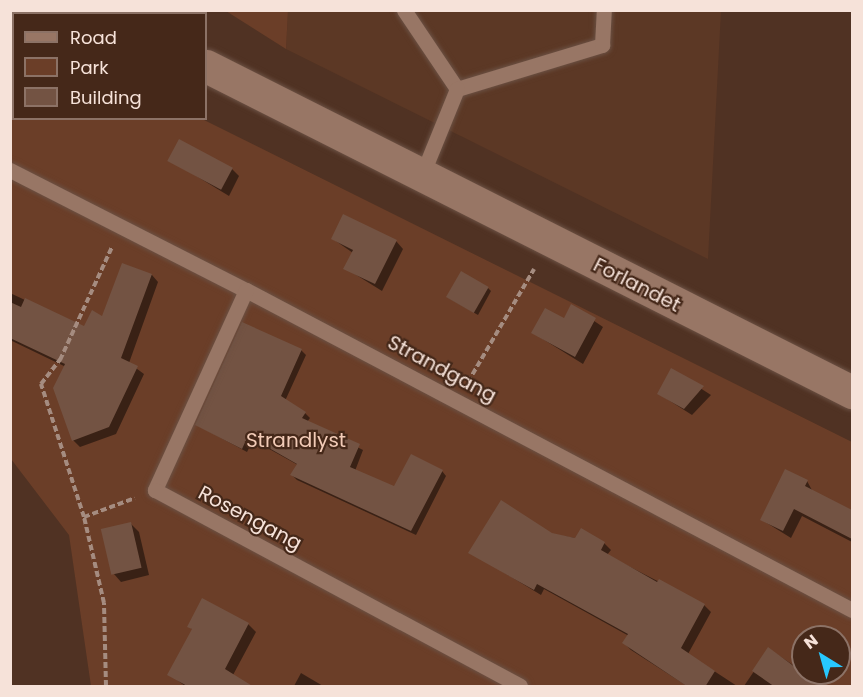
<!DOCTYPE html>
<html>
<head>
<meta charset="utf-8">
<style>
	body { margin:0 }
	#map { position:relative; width:863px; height:697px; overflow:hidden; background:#503223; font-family:Poppins,sans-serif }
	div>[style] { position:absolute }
	.built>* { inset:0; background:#5c3825 }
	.green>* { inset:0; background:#6b3e28 }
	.shadow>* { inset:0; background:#0007; transform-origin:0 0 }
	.building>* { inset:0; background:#735343; transform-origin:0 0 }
	.path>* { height:4px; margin-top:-2px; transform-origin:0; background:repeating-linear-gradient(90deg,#a58c80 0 6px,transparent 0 9px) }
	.roads { filter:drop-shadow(0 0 2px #6b5144) drop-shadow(0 0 2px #6b5144) }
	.lane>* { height:15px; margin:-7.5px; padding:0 7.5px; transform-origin:7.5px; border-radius:7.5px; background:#987665 }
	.secondary>* { height:33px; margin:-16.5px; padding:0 16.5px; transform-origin:16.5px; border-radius:16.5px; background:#987665 }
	span { translate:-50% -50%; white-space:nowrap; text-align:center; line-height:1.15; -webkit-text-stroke:4.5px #452819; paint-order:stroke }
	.street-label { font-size:20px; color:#f6e2d9 }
	.park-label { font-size:20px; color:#f2cbb7 }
	.frame { position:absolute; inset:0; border:12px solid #f6e2d9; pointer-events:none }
	.legend { position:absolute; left:12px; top:12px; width:195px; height:108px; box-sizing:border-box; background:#452819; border:2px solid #8c7266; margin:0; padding:8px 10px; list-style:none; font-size:18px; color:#f6e2d9 }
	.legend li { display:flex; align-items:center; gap:12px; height:30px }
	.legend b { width:30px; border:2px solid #8c7266 }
	.north { position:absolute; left:791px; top:625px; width:60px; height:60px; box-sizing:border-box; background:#452819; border:2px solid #8c7266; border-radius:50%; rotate:323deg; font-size:16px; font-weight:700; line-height:24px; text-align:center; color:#f6e2d9 }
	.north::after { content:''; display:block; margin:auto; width:21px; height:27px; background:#27c8ff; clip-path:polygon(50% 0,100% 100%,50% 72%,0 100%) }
</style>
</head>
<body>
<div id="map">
	<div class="built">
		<i style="clip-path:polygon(288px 11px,721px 11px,708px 259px,286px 49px)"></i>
	</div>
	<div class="green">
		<i style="clip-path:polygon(226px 11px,288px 11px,286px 49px)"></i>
		<i style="clip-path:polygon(evenodd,11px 23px,14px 118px,202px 119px,852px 442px,852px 686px,91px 686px,69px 535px,11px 459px,11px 23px,803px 637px,839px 637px,839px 673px,803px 673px,803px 637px)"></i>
	</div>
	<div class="shadow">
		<i style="left:10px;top:47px;width:4px;height:37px;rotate:14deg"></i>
		<i style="clip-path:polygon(170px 160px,232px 169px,239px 176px,229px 196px)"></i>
		<i style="clip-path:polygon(333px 239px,396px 241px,403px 249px,382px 291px,345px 268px,353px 253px)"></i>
		<i style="clip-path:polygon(123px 264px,152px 275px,158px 282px,129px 363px,144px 374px,116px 434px,80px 447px,73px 440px,66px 367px,10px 340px,10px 293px,85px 328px,103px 318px)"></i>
		<i style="clip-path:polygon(488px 288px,491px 291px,478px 315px,447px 297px)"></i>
		<i style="clip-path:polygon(572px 306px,603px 327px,583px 364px,533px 333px,564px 320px)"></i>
		<i style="clip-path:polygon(301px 350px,306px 355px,285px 401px,305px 413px,310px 418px,307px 422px,363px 450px,355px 471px,395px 488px,442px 471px,446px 476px,416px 535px,297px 480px,292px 475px,298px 465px,253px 440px,247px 452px,197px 425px)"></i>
		<i style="clip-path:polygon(672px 370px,711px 395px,692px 415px,659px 394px)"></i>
		<i style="clip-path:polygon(807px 481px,813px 492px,852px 511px,852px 542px,802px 516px,791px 538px,762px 520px)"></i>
		<i style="clip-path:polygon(131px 524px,139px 532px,149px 575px,121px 582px,114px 574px)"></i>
		<i style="clip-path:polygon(551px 534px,604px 543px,611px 550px,607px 555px,704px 605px,711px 612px,688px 654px,737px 686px,687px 686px,631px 650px,624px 643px,629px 636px,544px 589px,541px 595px,470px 552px)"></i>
		<i style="clip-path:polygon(248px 624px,256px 632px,233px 675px,251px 686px,185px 686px,169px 674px,193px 630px,189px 626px)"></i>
		<i style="clip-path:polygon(769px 649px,820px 683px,823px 686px,744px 686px)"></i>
		<i style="clip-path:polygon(301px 673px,323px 686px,294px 686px)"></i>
	</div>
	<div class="building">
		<i style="left:179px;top:139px;width:61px;height:25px;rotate:28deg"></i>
		<i style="clip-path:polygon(343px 214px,397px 240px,375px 284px,343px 269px,353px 250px,331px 239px)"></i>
		<i style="clip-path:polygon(122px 263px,152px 274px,121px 358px,138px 366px,109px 427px,72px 441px,53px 388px,65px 364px,10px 338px,10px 302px,21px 307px,25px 298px,84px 326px,92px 310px,102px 316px)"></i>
		<i style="left:461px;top:271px;width:32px;height:30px;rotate:30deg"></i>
		<i style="clip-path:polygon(571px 304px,596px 318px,575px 357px,531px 333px,545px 308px,564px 318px)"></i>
		<i style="clip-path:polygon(242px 322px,302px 349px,281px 396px,306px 412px,302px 418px,360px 444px,350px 467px,394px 486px,411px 454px,443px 470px,411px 531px,290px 475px,297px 464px,248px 436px,242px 449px,195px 425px)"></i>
		<i style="clip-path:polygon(671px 368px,704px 386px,684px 409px,657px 394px)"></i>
		<i style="clip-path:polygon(785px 469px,808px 480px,805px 486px,852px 510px,852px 539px,794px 509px,783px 531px,760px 520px)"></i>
		<i style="clip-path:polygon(501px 500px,552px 533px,575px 538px,581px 528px,605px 542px,601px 550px,657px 582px,659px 579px,705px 604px,681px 648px,715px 671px,705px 687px,688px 687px,622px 643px,628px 634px,537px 584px,534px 590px,468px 553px)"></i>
		<i style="left:131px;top:522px;width:47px;height:31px;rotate:77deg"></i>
		<i style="clip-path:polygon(202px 598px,249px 623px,225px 669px,254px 687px,189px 687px,167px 675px,192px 629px,187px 627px)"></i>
		<i style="clip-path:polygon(768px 647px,803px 673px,827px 687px,775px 687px,752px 671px)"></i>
	</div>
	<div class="path">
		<i style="left:468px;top:382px;width:131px;rotate:-59.7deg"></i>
		<i style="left:84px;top:517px;width:54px;rotate:-20.4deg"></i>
		<i style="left:106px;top:686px;width:83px;rotate:-91.4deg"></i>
		<i style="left:104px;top:603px;width:88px;rotate:-103.1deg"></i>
		<i style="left:84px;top:517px;width:140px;rotate:-107.9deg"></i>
		<i style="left:41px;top:384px;width:31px;rotate:-52deg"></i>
		<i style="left:60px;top:360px;width:124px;rotate:-65.3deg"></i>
	</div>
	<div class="roads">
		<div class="lane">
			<i style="left:404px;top:10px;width:95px;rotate:56.1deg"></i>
			<i style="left:457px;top:89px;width:152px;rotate:-16.9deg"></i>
			<i style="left:602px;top:45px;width:35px;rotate:-87deg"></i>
			<i style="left:10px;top:170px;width:265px;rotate:27deg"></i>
			<i style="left:246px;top:290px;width:685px;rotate:27.84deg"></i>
			<i style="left:422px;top:175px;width:93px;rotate:-67.9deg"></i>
			<i style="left:246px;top:290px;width:220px;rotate:114.5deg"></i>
			<i style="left:155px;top:490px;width:414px;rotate:28.2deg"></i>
		</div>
		<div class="secondary">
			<i style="left:94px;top:10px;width:7px;rotate:34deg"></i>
			<i style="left:206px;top:66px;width:724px;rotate:26.78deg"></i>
		</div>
	</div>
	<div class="street-label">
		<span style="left:637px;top:285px;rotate:27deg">Forlandet</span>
		<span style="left:442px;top:369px;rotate:28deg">Strandgang</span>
		<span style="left:250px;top:518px;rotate:28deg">Rosengang</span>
	</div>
	<div class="park-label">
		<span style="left:296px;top:440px">Strandlyst</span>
	</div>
	<div class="frame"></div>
	<ul class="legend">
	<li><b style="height:8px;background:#987665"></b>Road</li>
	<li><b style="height:16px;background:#6b3e28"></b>Park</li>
	<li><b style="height:16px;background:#735343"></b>Building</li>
	</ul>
	<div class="north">N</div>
</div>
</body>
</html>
